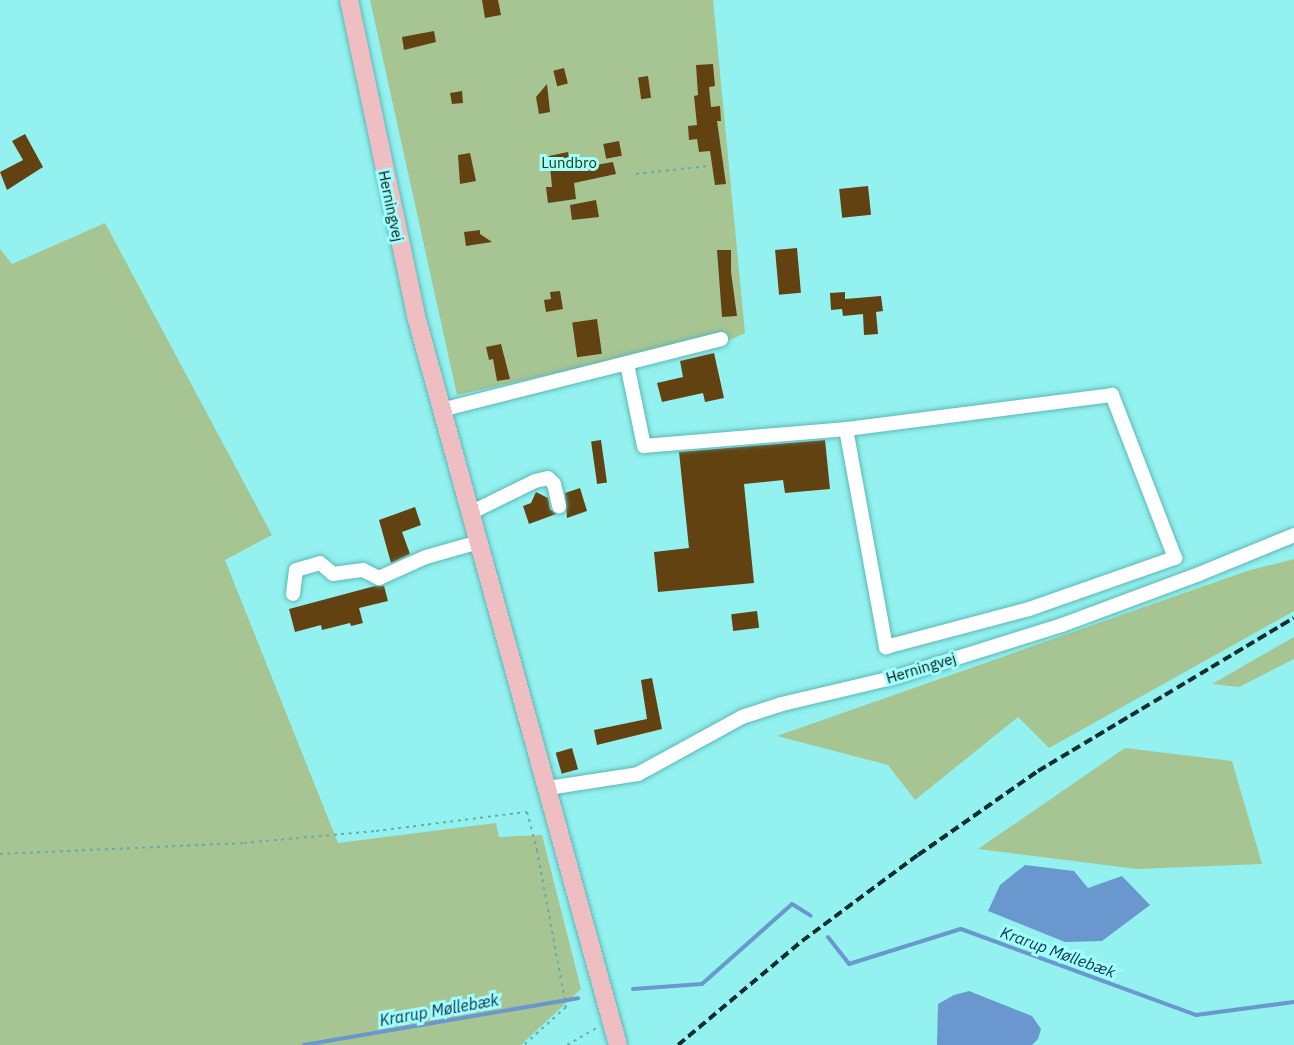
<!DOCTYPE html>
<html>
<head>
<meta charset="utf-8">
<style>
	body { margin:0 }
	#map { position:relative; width:1294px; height:1045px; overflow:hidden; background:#93f1ef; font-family:"IBM Plex Sans",sans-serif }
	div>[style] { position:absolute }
	.green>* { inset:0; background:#a6c592 }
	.water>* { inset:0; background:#6a98ce }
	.stream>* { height:4px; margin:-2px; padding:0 2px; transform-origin:2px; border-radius:2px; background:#6a98ce }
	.building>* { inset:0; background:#634211; transform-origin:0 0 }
	.path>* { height:2px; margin-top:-1px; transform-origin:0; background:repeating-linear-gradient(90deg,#65adab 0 3px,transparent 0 7.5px) }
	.roads { filter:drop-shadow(0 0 2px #5ab8b6) drop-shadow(0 0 2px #5ab8b6) }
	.minor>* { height:14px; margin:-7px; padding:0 7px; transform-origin:7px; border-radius:7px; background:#fff }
	.major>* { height:18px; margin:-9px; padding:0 9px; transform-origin:9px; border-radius:9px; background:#efbec2 }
	.rail>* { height:4px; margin-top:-2px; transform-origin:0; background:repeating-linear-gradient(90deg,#102e2e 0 9px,transparent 0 13.5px) }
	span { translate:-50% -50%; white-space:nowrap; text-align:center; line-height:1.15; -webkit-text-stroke:6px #a1fffc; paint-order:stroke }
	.park-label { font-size:15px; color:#1c3305 }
	.street-label { font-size:15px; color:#001616 }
	.water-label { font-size:16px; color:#0e2f53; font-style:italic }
</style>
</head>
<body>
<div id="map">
	<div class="green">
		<i style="clip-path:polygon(370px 0,713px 0,745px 333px,732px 339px,597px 364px,457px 395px)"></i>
		<i style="clip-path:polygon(105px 223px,272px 535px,225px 560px,338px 843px,496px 823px,499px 837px,542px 835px,581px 989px,521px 1045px,0 1045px,0 249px,12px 264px)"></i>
		<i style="clip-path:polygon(1294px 559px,1294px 611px,1049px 748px,1018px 717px,915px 800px,888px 765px,777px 736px,1247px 571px)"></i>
		<i style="clip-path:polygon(1294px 637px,1294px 659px,1239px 687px,1212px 684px)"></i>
		<i style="clip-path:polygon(1125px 748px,1232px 761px,1262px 864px,1137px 869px,978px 849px)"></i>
	</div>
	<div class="water">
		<i style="clip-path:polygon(1025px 865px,1074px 871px,1088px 888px,1122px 876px,1150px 905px,1102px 941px,1065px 942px,988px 911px,1000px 885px)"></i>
		<i style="clip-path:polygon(969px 991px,1032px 1016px,1041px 1029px,1038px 1039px,1032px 1045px,937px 1045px,938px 1004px,954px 995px)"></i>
	</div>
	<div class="stream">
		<i style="left:828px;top:937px;width:34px;rotate:52deg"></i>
		<i style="left:849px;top:964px;width:117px;rotate:-17.4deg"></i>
		<i style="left:961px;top:929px;width:250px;rotate:20.1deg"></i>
		<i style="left:1196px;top:1015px;width:99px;rotate:-7.6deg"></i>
		<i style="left:633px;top:989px;width:69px;rotate:-4.1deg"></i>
		<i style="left:702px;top:984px;width:120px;rotate:-41.6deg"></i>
		<i style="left:792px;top:904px;width:22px;rotate:32deg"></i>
		<i style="left:304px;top:1045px;width:278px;rotate:-9.7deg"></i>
	</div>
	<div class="building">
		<i style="clip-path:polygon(482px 0,498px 0,501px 15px,485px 18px)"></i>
		<i style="clip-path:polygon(434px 31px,436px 42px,404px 50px,402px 37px)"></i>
		<i style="clip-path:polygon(713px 64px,715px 86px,709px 87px,711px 107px,720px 106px,721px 121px,717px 121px,726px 184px,715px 185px,710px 151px,699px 152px,697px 139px,689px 140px,688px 126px,697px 125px,694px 96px,698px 95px,696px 65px)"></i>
		<i style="left:564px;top:68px;width:16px;height:11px;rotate:76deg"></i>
		<i style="left:648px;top:76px;width:22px;height:10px;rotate:82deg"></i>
		<i style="clip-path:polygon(547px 84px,550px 112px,539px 114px,536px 97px)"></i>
		<i style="clip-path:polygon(462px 91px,463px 103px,452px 104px,450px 93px)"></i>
		<i style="clip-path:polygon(25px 134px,43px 167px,7px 190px,0 172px,23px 160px,12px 141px)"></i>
		<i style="left:619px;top:141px;width:15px;height:16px;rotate:79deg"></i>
		<i style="clip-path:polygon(568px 152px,573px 169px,613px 162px,616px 174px,574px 183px,576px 199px,548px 203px,546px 187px,552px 187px,549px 156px)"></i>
		<i style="clip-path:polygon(470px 153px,476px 181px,460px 184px,458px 155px)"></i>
		<i style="left:868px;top:186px;width:29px;height:29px;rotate:84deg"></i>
		<i style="clip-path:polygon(596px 200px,599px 217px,572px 220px,570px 205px)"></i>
		<i style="clip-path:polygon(480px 230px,480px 234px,492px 242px,466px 246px,464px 232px)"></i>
		<i style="left:797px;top:248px;width:45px;height:22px;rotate:85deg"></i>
		<i style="clip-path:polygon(717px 250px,731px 250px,731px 272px,737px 316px,722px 317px)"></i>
		<i style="clip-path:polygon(560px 291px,563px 309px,546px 312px,544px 300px,551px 299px,550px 292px)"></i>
		<i style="clip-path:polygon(845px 292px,845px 299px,881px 296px,883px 311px,876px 312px,878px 334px,864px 335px,863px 314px,843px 316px,842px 309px,831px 310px,830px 293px)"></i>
		<i style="left:597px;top:319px;width:35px;height:25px;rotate:82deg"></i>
		<i style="clip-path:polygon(501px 344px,510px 379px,497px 381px,493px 359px,489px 360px,486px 347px)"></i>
		<i style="clip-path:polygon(714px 353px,724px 398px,705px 402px,703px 393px,662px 402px,657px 383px,683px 377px,680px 361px)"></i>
		<i style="left:601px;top:440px;width:43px;height:10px;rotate:82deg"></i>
		<i style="clip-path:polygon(825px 440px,830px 489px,785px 493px,783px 480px,744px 484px,754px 583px,658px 592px,654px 552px,689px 548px,679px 452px)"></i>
		<i style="clip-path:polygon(580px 488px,587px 511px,567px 518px,565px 493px)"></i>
		<i style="clip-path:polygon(536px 492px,548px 498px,550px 509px,556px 514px,529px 524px,523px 506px,531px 503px)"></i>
		<i style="clip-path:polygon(415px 507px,421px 525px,402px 532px,410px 554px,391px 563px,379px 520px)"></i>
		<i style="clip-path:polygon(375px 586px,384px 586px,388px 601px,359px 608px,363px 623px,351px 626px,350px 623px,322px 630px,321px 625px,295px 632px,289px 609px)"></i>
		<i style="left:757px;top:611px;width:17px;height:26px;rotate:83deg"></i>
		<i style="clip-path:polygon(652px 678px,662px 729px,597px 745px,594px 730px,647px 719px,641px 680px)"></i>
		<i style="left:572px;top:748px;width:22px;height:17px;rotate:74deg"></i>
	</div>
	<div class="path">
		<i style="left:636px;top:174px;width:72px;rotate:-6.3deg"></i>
		<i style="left:0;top:854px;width:244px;rotate:-2.6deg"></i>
		<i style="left:244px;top:843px;width:133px;rotate:-5.2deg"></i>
		<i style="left:376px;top:831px;width:152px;rotate:-7.2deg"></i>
		<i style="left:527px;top:812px;width:39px;rotate:75deg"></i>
		<i style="left:537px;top:850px;width:160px;rotate:79.5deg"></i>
		<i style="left:566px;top:1007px;width:57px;rotate:137.9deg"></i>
		<i style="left:567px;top:1045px;width:36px;rotate:-30deg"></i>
	</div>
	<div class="roads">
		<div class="minor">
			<i style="left:627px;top:364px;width:84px;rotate:78.3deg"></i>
			<i style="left:644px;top:446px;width:203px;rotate:-4.8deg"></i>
			<i style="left:846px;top:429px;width:222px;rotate:79.6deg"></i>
			<i style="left:886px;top:647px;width:148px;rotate:-14.9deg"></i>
			<i style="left:1029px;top:609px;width:155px;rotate:-19.3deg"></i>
			<i style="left:1175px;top:558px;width:175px;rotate:-111.1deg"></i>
			<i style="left:1112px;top:395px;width:268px;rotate:172.7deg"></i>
			<i style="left:441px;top:410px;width:289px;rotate:-14.2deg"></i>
			<i style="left:470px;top:513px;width:72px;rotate:-26.2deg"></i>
			<i style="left:535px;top:481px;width:13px;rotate:-13deg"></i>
			<i style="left:548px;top:478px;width:8px;rotate:45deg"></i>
			<i style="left:554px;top:484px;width:23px;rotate:77deg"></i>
			<i style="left:293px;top:594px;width:24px;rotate:-83deg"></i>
			<i style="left:296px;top:570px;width:25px;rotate:-16deg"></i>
			<i style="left:320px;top:563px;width:17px;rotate:40deg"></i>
			<i style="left:333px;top:574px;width:30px;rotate:-8deg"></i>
			<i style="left:363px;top:570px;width:18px;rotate:27deg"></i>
			<i style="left:379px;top:578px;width:51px;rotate:-24.1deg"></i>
			<i style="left:426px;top:557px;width:55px;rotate:-15.8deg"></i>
			<i style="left:548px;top:788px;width:91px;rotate:-8.8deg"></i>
			<i style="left:638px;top:774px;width:119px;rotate:-28.7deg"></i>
			<i style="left:742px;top:717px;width:42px;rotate:-18deg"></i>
			<i style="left:782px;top:704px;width:117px;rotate:-13.3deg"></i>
			<i style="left:896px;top:677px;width:174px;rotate:-17.4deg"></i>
			<i style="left:1062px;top:625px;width:146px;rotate:-20.4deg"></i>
			<i style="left:1199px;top:574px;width:103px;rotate:-22.3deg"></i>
		</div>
		<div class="major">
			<i style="left:349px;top:0;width:323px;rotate:78deg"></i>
			<i style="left:416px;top:316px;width:756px;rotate:74.51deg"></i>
		</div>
	</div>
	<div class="rail">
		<i style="left:678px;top:1045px;width:162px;rotate:-40deg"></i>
		<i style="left:802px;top:941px;width:144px;rotate:-36.6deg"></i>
		<i style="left:918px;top:855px;width:146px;rotate:-35deg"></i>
		<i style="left:1038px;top:771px;width:298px;rotate:-30.9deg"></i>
	</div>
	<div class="park-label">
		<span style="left:569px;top:163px">Lundbro</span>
	</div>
	<div class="street-label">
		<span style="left:391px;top:206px;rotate:78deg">Herningvej</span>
		<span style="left:921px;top:668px;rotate:-17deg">Herningvej</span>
	</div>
	<div class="water-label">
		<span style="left:1058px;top:952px;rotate:20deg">Krarup Møllebæk</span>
		<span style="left:439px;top:1010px;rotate:-10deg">Krarup Møllebæk</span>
	</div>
</div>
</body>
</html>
